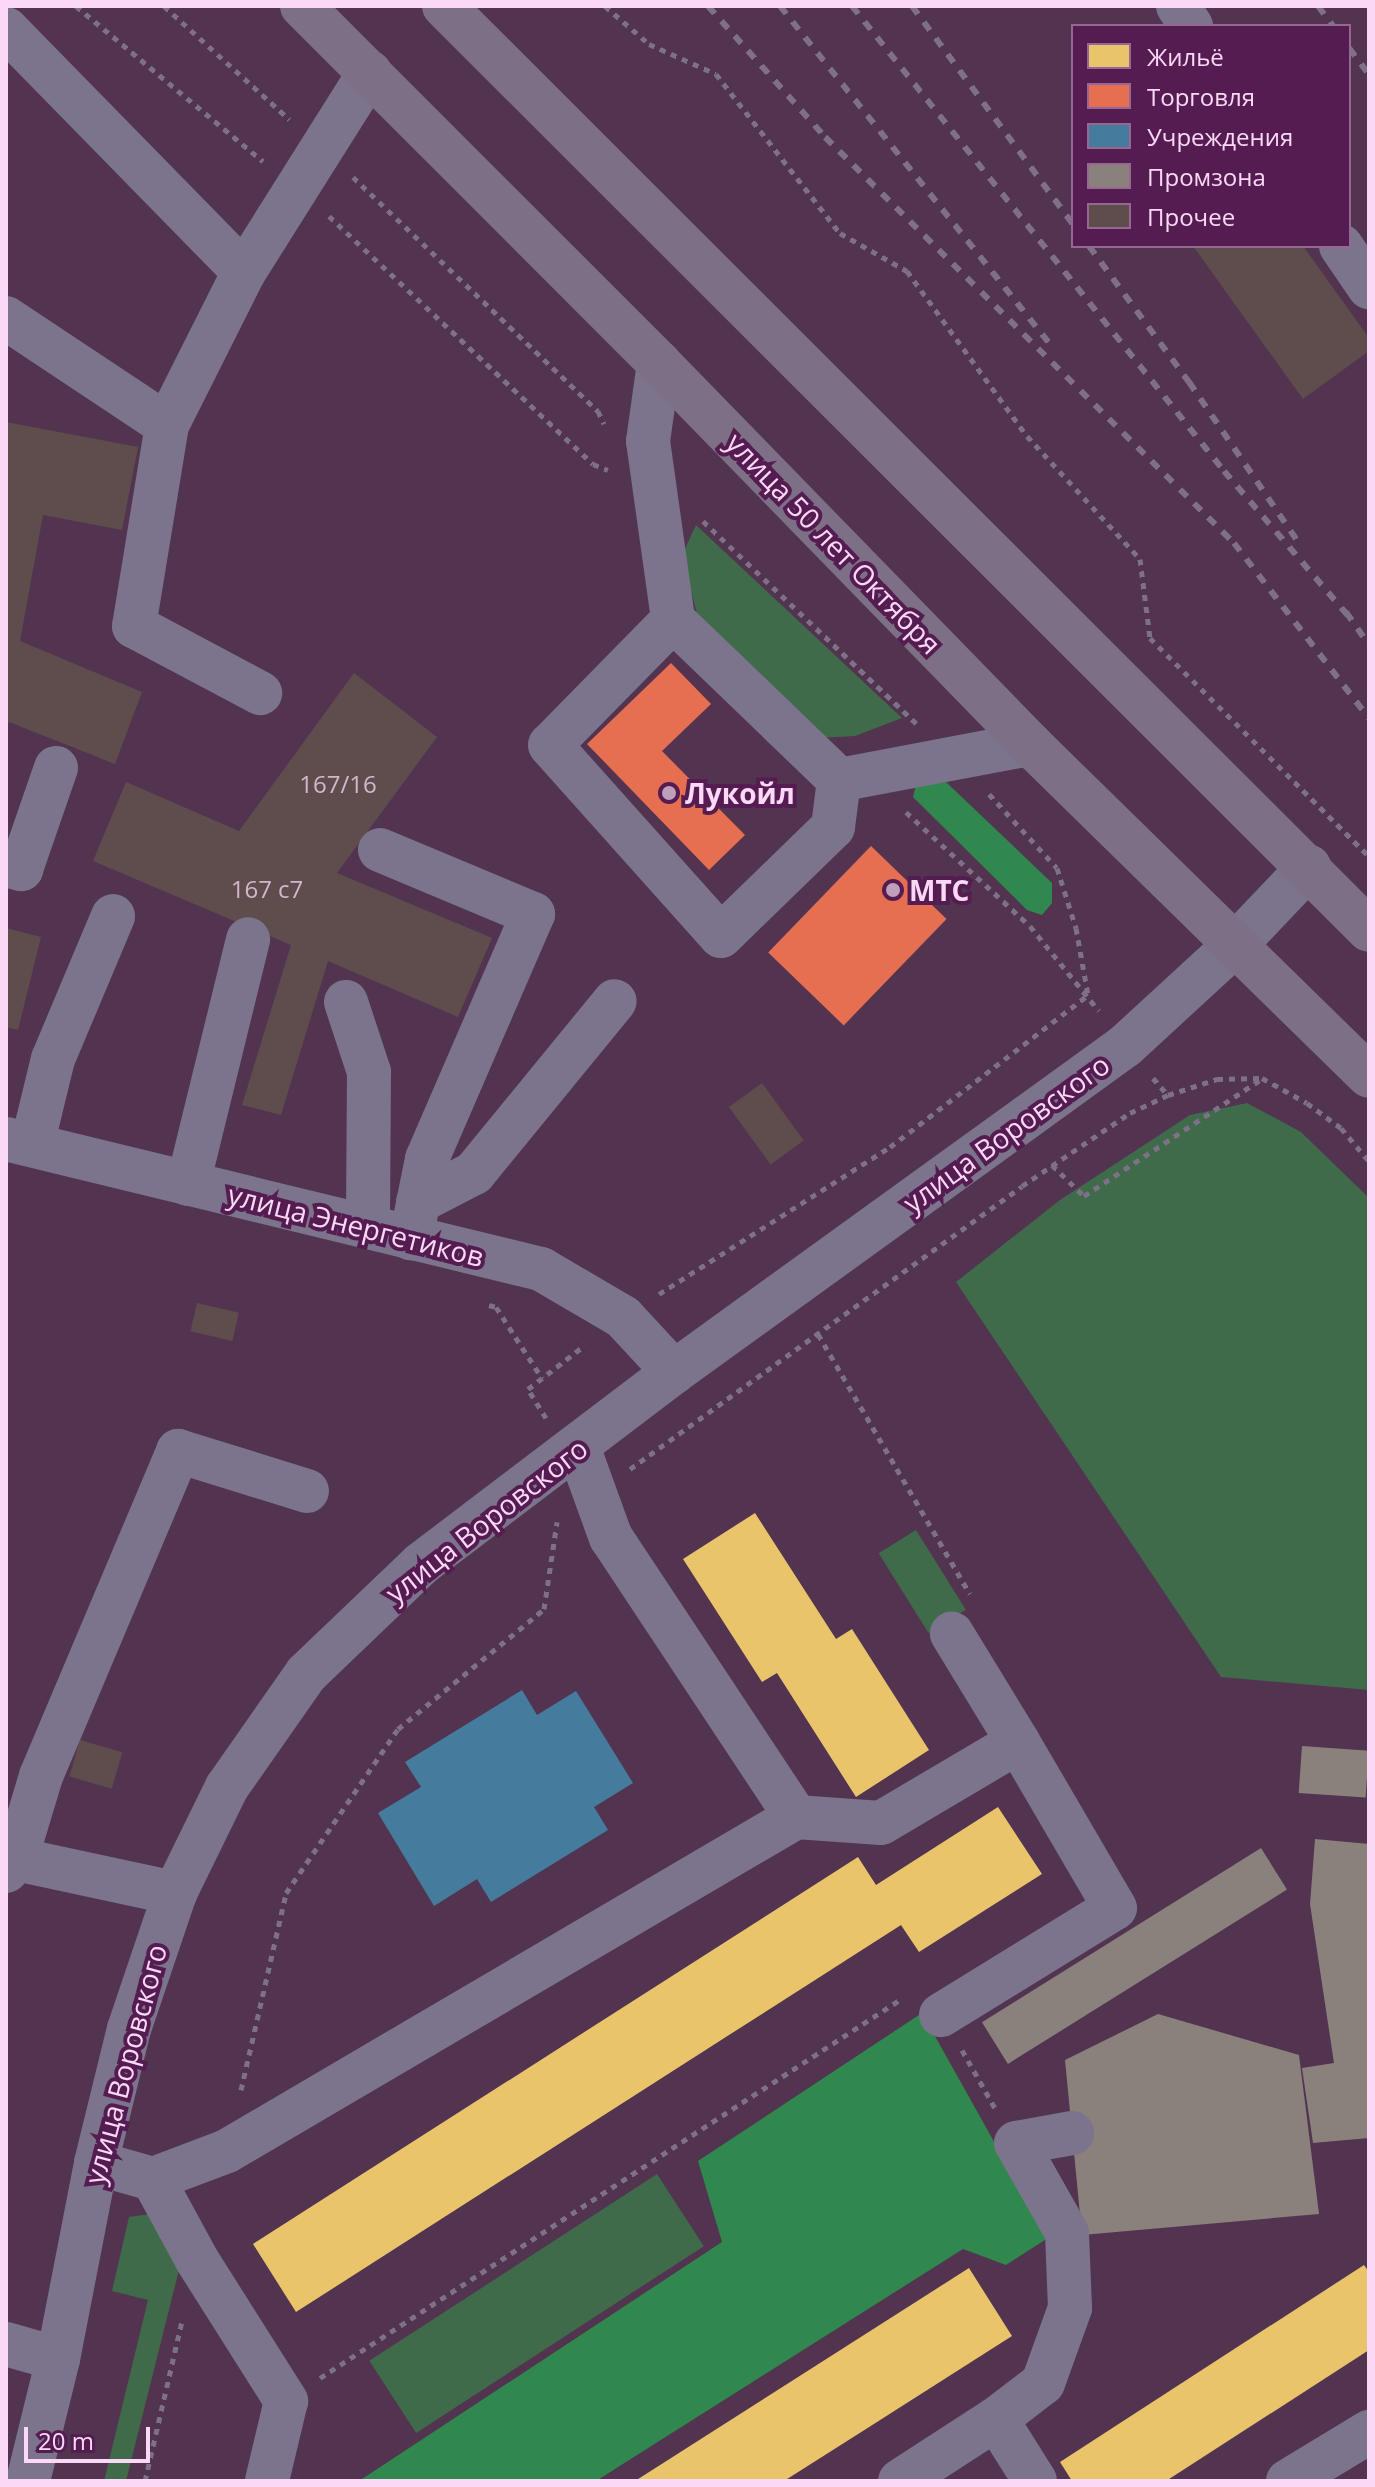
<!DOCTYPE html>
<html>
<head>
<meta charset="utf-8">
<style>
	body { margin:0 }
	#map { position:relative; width:1375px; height:2487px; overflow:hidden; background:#523450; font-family:"Open Sans",sans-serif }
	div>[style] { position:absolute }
	.green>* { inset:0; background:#3f6b4b; transform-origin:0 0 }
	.forest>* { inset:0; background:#30884e }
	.homes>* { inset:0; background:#e9c46a }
	.shops>* { inset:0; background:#e76f51; transform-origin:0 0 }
	.public>* { inset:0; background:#457b9d }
	.industry>* { inset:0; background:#8a817c; transform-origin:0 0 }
	.building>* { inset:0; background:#5f4d4d; transform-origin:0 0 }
	.path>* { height:5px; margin-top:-2.5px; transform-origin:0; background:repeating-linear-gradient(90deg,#7d7087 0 6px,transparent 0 12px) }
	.minor>* { height:44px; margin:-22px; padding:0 22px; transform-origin:22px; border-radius:22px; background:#7b748c }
	.major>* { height:44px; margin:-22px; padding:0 22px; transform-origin:22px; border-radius:22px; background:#7d7086 }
	.rail>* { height:6px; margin-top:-3px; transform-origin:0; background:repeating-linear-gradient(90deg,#807087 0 10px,transparent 0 20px) }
	.dots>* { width:22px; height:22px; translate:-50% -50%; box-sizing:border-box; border:4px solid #541c50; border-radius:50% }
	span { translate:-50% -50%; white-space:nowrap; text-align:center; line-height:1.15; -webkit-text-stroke:8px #541c50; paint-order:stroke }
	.number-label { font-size:24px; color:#d3b5cc }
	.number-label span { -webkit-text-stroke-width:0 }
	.street-label { font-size:28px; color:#fad8f6 }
	.poi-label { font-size:28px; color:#fad8f6; font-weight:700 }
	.left { translate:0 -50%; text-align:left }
	.frame { position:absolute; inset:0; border:8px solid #fad8f6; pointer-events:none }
	.legend { position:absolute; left:1071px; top:24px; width:280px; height:224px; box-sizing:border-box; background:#541c50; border:2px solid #966792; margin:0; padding:10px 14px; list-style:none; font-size:24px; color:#fad8f6 }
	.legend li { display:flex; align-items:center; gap:16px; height:40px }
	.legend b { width:40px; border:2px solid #966792 }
	.scale { position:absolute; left:24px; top:2427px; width:126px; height:36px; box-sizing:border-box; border:4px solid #fad8f6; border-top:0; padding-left:10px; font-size:24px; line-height:28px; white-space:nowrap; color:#fad8f6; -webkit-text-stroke:6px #541c50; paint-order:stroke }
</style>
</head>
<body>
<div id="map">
	<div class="green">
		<i style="clip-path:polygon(696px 525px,902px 718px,855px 736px,819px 738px,698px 618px,682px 555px)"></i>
		<i style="clip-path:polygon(1247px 1103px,1301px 1132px,1369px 1198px,1369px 1690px,1221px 1677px,956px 1282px,1060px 1200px,1190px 1115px)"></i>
		<i style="left:916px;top:1530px;width:94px;height:44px;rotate:58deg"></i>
		<i style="left:657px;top:2174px;width:86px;height:343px;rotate:57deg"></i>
		<i style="clip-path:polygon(150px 2214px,180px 2266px,126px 2481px,104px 2481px,148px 2300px,112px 2291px,129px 2217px)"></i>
	</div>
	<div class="forest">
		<i style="clip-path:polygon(946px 782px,1052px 883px,1052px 903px,1042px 915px,1027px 910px,913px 797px,916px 785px)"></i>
		<i style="clip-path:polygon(922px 2013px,1048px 2238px,1006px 2265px,963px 2249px,596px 2481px,359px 2481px,722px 2242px,698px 2161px)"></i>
	</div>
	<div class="homes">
		<i style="clip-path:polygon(755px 1513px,836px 1639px,852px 1629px,929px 1750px,856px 1797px,777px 1673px,762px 1682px,683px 1559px)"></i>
		<i style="clip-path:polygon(998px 1807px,1042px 1874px,919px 1952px,901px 1925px,296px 2312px,253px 2244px,858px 1857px,876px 1885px)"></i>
		<i style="clip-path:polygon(1364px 2265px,1369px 2272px,1369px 2350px,1166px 2481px,1072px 2481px,1060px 2462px)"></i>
		<i style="clip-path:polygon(969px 2268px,1012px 2336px,866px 2429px,784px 2481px,635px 2481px)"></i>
	</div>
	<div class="shops">
		<i style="clip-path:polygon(671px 663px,711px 704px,662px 751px,745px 835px,709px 870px,587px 744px)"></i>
		<i style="left:871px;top:846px;width:105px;height:148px;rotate:44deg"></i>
	</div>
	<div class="public">
		<i style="clip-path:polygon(522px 1690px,537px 1715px,576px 1691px,633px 1783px,594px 1807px,608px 1830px,491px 1902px,477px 1879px,434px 1906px,378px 1813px,421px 1787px,405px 1762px)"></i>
	</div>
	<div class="industry">
		<i style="left:1302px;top:1746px;width:67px;height:47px;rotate:4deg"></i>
		<i style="clip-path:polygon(1315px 1839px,1369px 1844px,1369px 2138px,1313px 2143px,1302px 2068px,1334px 2063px,1310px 1904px)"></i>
		<i style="left:1261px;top:1848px;width:49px;height:329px;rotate:58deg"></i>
		<i style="clip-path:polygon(1158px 2014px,1299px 2055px,1319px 2214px,1082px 2235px,1065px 2060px)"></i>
	</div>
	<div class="building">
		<i style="clip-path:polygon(1193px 246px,1303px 246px,1369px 338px,1369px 351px,1303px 399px)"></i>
		<i style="clip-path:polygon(6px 422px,138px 447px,122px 530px,43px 515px,20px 641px,142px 692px,115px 764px,9px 722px,6px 729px)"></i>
		<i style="clip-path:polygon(354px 673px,437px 737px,337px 873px,492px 938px,458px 1017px,328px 961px,281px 1115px,242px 1105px,291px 945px,93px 861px,126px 782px,239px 831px)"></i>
		<i style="clip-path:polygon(6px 928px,41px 937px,18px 1030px,6px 1027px)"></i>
		<i style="left:762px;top:1083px;width:71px;height:41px;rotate:54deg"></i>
		<i style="left:197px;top:1303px;width:43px;height:29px;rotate:13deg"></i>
		<i style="left:80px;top:1740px;width:44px;height:38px;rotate:16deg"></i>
	</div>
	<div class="path">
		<i style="left:76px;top:6px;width:243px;rotate:39.7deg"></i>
		<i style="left:164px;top:6px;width:169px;rotate:42.1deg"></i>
		<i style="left:605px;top:6px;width:58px;rotate:40.8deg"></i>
		<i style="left:649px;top:44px;width:73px;rotate:24.1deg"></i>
		<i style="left:716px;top:74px;width:202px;rotate:52.1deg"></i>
		<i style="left:840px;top:233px;width:77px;rotate:29.6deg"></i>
		<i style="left:907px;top:271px;width:204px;rotate:54deg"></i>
		<i style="left:1027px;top:436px;width:167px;rotate:47.4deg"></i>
		<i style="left:1140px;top:559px;width:80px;rotate:82.8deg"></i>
		<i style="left:1150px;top:638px;width:309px;rotate:44.9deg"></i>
		<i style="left:353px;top:177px;width:339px;rotate:43.7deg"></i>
		<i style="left:598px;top:411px;width:14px;rotate:65deg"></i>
		<i style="left:329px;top:216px;width:362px;rotate:43.2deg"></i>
		<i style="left:593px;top:464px;width:16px;rotate:22deg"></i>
		<i style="left:703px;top:521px;width:294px;rotate:43.5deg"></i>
		<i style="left:989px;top:794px;width:100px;rotate:47.4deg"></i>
		<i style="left:1057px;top:868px;width:63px;rotate:72.4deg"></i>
		<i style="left:1076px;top:928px;width:68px;rotate:79.8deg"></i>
		<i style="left:906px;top:812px;width:168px;rotate:42.6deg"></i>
		<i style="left:1030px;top:926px;width:109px;rotate:50.9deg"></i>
		<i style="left:1153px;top:1078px;width:23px;rotate:49deg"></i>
		<i style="left:1168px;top:1095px;width:52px;rotate:-18.1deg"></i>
		<i style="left:1217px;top:1079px;width:45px;rotate:-1.3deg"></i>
		<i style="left:1262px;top:1078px;width:51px;rotate:29.1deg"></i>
		<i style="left:1307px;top:1103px;width:42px;rotate:36.3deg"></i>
		<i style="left:1341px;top:1128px;width:43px;rotate:49.7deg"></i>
		<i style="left:1052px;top:1165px;width:45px;rotate:44.1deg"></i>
		<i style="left:1084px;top:1196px;width:211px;rotate:-33.4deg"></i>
		<i style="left:659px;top:1294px;width:274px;rotate:-32.5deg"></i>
		<i style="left:890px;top:1147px;width:250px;rotate:-37.5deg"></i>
		<i style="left:489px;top:1305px;width:7px;rotate:16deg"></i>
		<i style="left:496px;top:1307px;width:85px;rotate:57.1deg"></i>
		<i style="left:818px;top:1334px;width:301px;rotate:59.7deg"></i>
		<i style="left:546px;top:1418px;width:34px;rotate:-122deg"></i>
		<i style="left:528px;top:1389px;width:72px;rotate:-37.7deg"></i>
		<i style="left:630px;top:1469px;width:483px;rotate:-35.8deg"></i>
		<i style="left:1022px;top:1186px;width:130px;rotate:-34.1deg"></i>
		<i style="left:1130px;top:1113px;width:42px;rotate:-25.3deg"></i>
		<i style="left:962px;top:2050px;width:67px;rotate:60.4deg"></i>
		<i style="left:241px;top:2090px;width:202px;rotate:-77.1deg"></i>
		<i style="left:286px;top:1893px;width:199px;rotate:-55.7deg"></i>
		<i style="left:398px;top:1729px;width:189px;rotate:-39.4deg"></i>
		<i style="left:544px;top:1609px;width:88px;rotate:-81.5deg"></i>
		<i style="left:320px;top:2378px;width:694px;rotate:-33.12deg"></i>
		<i style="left:145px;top:2481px;width:164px;rotate:-77deg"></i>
	</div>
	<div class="minor">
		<i style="left:1178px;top:6px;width:24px;rotate:57deg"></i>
		<i style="left:6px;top:29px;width:340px;rotate:45.6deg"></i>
		<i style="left:244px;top:272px;width:236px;rotate:-57.8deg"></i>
		<i style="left:1341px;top:246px;width:50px;rotate:55.7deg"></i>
		<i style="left:6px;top:318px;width:193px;rotate:33.6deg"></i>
		<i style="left:167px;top:425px;width:171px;rotate:-63.3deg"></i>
		<i style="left:659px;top:363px;width:79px;rotate:98deg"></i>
		<i style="left:648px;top:441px;width:181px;rotate:82deg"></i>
		<i style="left:673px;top:620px;width:231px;rotate:43.9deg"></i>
		<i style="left:839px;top:780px;width:194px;rotate:-10.7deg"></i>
		<i style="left:167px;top:425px;width:204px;rotate:99.3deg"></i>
		<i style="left:134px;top:626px;width:143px;rotate:28deg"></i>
		<i style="left:673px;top:620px;width:175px;rotate:134.5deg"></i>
		<i style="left:550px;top:745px;width:256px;rotate:48.2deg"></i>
		<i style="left:721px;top:936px;width:156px;rotate:-44.2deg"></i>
		<i style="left:833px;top:827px;width:47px;rotate:-82.7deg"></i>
		<i style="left:380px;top:850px;width:166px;rotate:22.7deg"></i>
		<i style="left:533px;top:914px;width:267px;rotate:113.4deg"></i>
		<i style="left:427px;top:1159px;width:81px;rotate:101.4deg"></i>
		<i style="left:6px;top:865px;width:16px;rotate:15deg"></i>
		<i style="left:21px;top:869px;width:107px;rotate:-70.9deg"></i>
		<i style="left:346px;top:1002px;width:74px;rotate:71.8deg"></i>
		<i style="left:369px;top:1072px;width:155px;rotate:90.4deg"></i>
		<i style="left:6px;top:1139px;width:551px;rotate:13.66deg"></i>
		<i style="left:541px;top:1269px;width:95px;rotate:30.3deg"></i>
		<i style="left:623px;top:1317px;width:75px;rotate:47.2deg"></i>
		<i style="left:32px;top:1145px;width:89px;rotate:-76.3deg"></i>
		<i style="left:53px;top:1059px;width:155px;rotate:-67.2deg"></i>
		<i style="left:188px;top:1184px;width:252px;rotate:-76.2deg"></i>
		<i style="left:418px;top:1202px;width:63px;rotate:-27.4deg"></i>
		<i style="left:474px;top:1173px;width:222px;rotate:-50.7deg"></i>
		<i style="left:796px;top:1817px;width:85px;rotate:4deg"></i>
		<i style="left:881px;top:1823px;width:159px;rotate:-30.6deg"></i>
		<i style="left:1018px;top:1742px;width:127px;rotate:-121.4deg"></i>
		<i style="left:6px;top:1842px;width:20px;rotate:60deg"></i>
		<i style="left:16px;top:1859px;width:163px;rotate:12.1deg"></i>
		<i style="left:6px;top:1871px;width:16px;rotate:-50deg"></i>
		<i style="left:16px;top:1859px;width:87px;rotate:-73.2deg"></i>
		<i style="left:41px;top:1776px;width:353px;rotate:-67.1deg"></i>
		<i style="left:178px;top:1451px;width:135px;rotate:17.2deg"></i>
		<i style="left:941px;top:2015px;width:204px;rotate:-31.6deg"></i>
		<i style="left:1115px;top:1908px;width:192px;rotate:-120.3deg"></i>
		<i style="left:96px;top:2163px;width:59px;rotate:15.7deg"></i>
		<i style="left:153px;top:2179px;width:79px;rotate:-20.7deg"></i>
		<i style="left:227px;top:2151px;width:660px;rotate:-30.41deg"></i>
		<i style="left:796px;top:1817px;width:335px;rotate:-123.5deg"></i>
		<i style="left:611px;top:1538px;width:97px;rotate:-109.9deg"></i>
		<i style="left:153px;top:2179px;width:92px;rotate:61.5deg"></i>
		<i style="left:197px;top:2260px;width:167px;rotate:57.7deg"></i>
		<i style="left:286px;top:2401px;width:82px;rotate:103.4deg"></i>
		<i style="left:6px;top:2344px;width:54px;rotate:16.1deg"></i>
		<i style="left:996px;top:2419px;width:73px;rotate:57.8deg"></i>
		<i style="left:28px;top:2481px;width:126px;rotate:-76.2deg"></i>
		<i style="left:58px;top:2359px;width:200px;rotate:-79deg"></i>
		<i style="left:96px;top:2163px;width:138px;rotate:-76.2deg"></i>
		<i style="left:129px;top:2029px;width:144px;rotate:-71.3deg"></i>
		<i style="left:175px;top:1893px;width:118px;rotate:-63.9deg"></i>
		<i style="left:227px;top:1787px;width:138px;rotate:-55deg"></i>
		<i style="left:306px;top:1674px;width:159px;rotate:-43.7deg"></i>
		<i style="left:421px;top:1564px;width:318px;rotate:-37.2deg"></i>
		<i style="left:674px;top:1372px;width:556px;rotate:-35.86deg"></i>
		<i style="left:1125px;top:1046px;width:152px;rotate:-42.6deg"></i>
		<i style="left:1237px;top:943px;width:105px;rotate:-46.5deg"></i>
		<i style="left:900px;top:2481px;width:114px;rotate:-32.9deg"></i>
		<i style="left:996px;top:2419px;width:59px;rotate:-37.5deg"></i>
		<i style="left:1043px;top:2383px;width:80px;rotate:-70.2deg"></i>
		<i style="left:1070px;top:2308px;width:75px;rotate:-92.3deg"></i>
		<i style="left:1067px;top:2233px;width:103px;rotate:-119.5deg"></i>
		<i style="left:1016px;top:2143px;width:57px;rotate:-10.1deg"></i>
		<i style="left:1288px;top:2481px;width:95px;rotate:-31.2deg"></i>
	</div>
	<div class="major">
		<i style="left:302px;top:6px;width:505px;rotate:45deg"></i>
		<i style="left:659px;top:363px;width:532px;rotate:45.76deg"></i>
		<i style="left:1030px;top:744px;width:474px;rotate:44.4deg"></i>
		<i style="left:444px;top:6px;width:1307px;rotate:44.97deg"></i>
	</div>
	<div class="rail">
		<i style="left:708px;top:6px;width:176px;rotate:48.2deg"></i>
		<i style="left:825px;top:137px;width:576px;rotate:44.79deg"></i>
		<i style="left:1234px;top:543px;width:221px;rotate:52.4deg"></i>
		<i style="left:780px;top:6px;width:436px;rotate:51.4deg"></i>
		<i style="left:852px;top:6px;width:595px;rotate:51.34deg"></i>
		<i style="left:1224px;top:471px;width:195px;rotate:49.4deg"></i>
		<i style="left:912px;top:6px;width:271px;rotate:53.6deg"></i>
		<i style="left:1318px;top:6px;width:25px;rotate:53deg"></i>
		<i style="left:1349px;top:48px;width:34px;rotate:53deg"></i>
		<i style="left:1089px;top:246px;width:169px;rotate:53.7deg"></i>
		<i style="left:1189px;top:382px;width:199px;rotate:55.7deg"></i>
		<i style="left:1346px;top:612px;width:40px;rotate:55.1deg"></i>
	</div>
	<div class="dots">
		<i style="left:669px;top:793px;background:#bf9fbc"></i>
		<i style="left:893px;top:890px;background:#bf9fbc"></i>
	</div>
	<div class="number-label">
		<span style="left:338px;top:784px">167/16</span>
		<span style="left:267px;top:889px">167 с7</span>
	</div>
	<div class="street-label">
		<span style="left:834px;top:543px;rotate:46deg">улица 50 лет Октября</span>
		<span style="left:1006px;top:1133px;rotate:-36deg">улица Воровского</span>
		<span style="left:356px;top:1225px;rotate:14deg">улица Энергетиков</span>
		<span style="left:486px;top:1520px;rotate:-38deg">улица Воровского</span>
		<span style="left:125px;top:2064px;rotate:-75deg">улица Воровского</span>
	</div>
	<div class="poi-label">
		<span class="left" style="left:685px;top:793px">Лукойл</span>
		<span class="left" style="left:909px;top:890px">МТС</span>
	</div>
	<div class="frame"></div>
	<ul class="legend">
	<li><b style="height:22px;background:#e9c46a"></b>Жильё</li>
	<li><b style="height:22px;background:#e76f51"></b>Торговля</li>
	<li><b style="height:22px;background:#457b9d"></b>Учреждения</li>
	<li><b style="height:22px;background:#8a817c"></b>Промзона</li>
	<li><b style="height:22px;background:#5f4d4d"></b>Прочее</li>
	</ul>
	<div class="scale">20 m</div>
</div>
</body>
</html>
